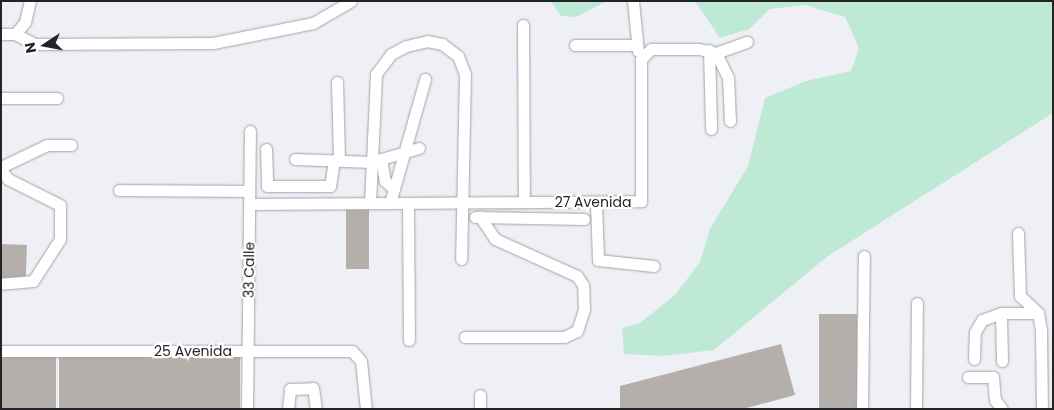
<!DOCTYPE html>
<html>
<head>
<meta charset="utf-8">
<style>
	body { margin:0 }
	#map { position:relative; width:1054px; height:410px; overflow:hidden; background:#eef0f6; font-family:Poppins,sans-serif }
	div>[style] { position:absolute }
	.green>* { inset:0; background:#bee9d5 }
	.building>* { inset:0; background:#b5afab; transform-origin:0 0 }
	.roads { filter:drop-shadow(0 0 1px #a1a3a9) drop-shadow(0 0 1px #a1a3a9) }
	.minor>* { height:11px; margin:-5.5px; padding:0 5.5px; transform-origin:5.5px; border-radius:5.5px; background:#fff }
	span { translate:-50% -50%; white-space:nowrap; text-align:center; line-height:1.15; -webkit-text-stroke:4.5px #fff; paint-order:stroke }
	.street-label { font-size:14px; color:#242427 }
	.frame { position:absolute; inset:0; border:2px solid #242427; pointer-events:none }
	.north { position:absolute; left:20px; top:20px; width:50px; height:50px; -webkit-text-stroke:4px #fff; paint-order:stroke; rotate:259deg; font-size:14px; font-weight:700; line-height:20px; text-align:center; color:#242427 }
	.north::after { content:''; display:block; margin:auto; width:18px; height:22px; background:#242427; clip-path:polygon(50% 0,100% 100%,50% 72%,0 100%) }
</style>
</head>
<body>
<div id="map">
	<div class="green">
		<i style="clip-path:polygon(551px 1px,607px 1px,576px 17px,561px 16px)"></i>
		<i style="clip-path:polygon(695px 1px,1053px 1px,1053px 113px,828px 256px,714px 350px,663px 356px,624px 354px,622px 328px,640px 323px,675px 295px,700px 262px,710px 229px,748px 166px,765px 98px,806px 81px,851px 71px,859px 48px,845px 17px,805px 5px,770px 9px,749px 29px,720px 38px)"></i>
	</div>
	<div class="building">
		<i style="left:346px;top:206px;width:23px;height:63px"></i>
		<i style="left:1px;top:244px;width:26px;height:36px;rotate:2deg"></i>
		<i style="left:857px;top:314px;width:95px;height:38px;rotate:90deg"></i>
		<i style="clip-path:polygon(781px 344px,795px 395px,743px 409px,620px 409px,620px 386px)"></i>
		<i style="left:59px;top:354px;width:181px;height:55px"></i>
		<i style="left:1px;top:356px;width:55px;height:53px"></i>
	</div>
	<div class="roads">
		<div class="minor">
			<i style="left:633px;top:1px;width:50px;rotate:84.3deg"></i>
			<i style="left:523px;top:25px;width:177px;rotate:89.7deg"></i>
			<i style="left:1px;top:34px;width:14px"></i>
			<i style="left:15px;top:34px;width:16px;rotate:-50deg"></i>
			<i style="left:25px;top:22px;width:22px;rotate:-77deg"></i>
			<i style="left:15px;top:34px;width:22px;rotate:27deg"></i>
			<i style="left:35px;top:44px;width:178px;rotate:-0.3deg"></i>
			<i style="left:213px;top:43px;width:102px;rotate:-11.3deg"></i>
			<i style="left:313px;top:23px;width:44px;rotate:-30.1deg"></i>
			<i style="left:575px;top:45px;width:60px"></i>
			<i style="left:709px;top:50px;width:79px;rotate:88.5deg"></i>
			<i style="left:716px;top:53px;width:33px;rotate:-20deg"></i>
			<i style="left:337px;top:82px;width:78px;rotate:88.5deg"></i>
			<i style="left:1px;top:98px;width:56px"></i>
			<i style="left:266px;top:149px;width:37px;rotate:88deg"></i>
			<i style="left:267px;top:186px;width:63px"></i>
			<i style="left:330px;top:186px;width:26px;rotate:-81deg"></i>
			<i style="left:295px;top:159px;width:76px;rotate:2.3deg"></i>
			<i style="left:371px;top:162px;width:50px;rotate:-16.3deg"></i>
			<i style="left:381px;top:159px;width:22px;rotate:80deg"></i>
			<i style="left:385px;top:181px;width:12px;rotate:42deg"></i>
			<i style="left:1px;top:167px;width:51px;rotate:-25.6deg"></i>
			<i style="left:47px;top:145px;width:24px"></i>
			<i style="left:1px;top:170px;width:11px;rotate:52deg"></i>
			<i style="left:8px;top:179px;width:58px;rotate:26.6deg"></i>
			<i style="left:60px;top:205px;width:34px;rotate:90deg"></i>
			<i style="left:60px;top:239px;width:50px;rotate:122.7deg"></i>
			<i style="left:33px;top:281px;width:32px;rotate:175deg"></i>
			<i style="left:119px;top:190px;width:130px;rotate:0.4deg"></i>
			<i style="left:596px;top:202px;width:58px;rotate:88deg"></i>
			<i style="left:598px;top:260px;width:56px;rotate:6.1deg"></i>
			<i style="left:370px;top:203px;width:129px;rotate:-87.3deg"></i>
			<i style="left:376px;top:74px;width:25px;rotate:-53deg"></i>
			<i style="left:391px;top:54px;width:17px;rotate:-28deg"></i>
			<i style="left:406px;top:46px;width:22px;rotate:-13deg"></i>
			<i style="left:427px;top:41px;width:15px;rotate:11deg"></i>
			<i style="left:442px;top:44px;width:20px;rotate:37deg"></i>
			<i style="left:458px;top:56px;width:19px;rotate:69deg"></i>
			<i style="left:465px;top:74px;width:185px;rotate:91.2deg"></i>
			<i style="left:390px;top:203px;width:129px;rotate:-74.2deg"></i>
			<i style="left:408px;top:203px;width:137px;rotate:89.6deg"></i>
			<i style="left:250px;top:204px;width:391px;rotate:-0.4deg"></i>
			<i style="left:641px;top:201px;width:142px;rotate:-90deg"></i>
			<i style="left:641px;top:59px;width:14px;rotate:-45deg"></i>
			<i style="left:651px;top:49px;width:48px"></i>
			<i style="left:699px;top:49px;width:17px;rotate:13deg"></i>
			<i style="left:716px;top:53px;width:28px;rotate:64deg"></i>
			<i style="left:728px;top:78px;width:43px;rotate:87.3deg"></i>
			<i style="left:475px;top:217px;width:109px;rotate:1.1deg"></i>
			<i style="left:1018px;top:233px;width:63px;rotate:88.2deg"></i>
			<i style="left:1020px;top:296px;width:25px;rotate:43deg"></i>
			<i style="left:1038px;top:313px;width:17px;rotate:80deg"></i>
			<i style="left:1041px;top:330px;width:79px;rotate:89.3deg"></i>
			<i style="left:1001px;top:313px;width:48px;rotate:88.8deg"></i>
			<i style="left:465px;top:337px;width:99px"></i>
			<i style="left:564px;top:337px;width:14px;rotate:-25deg"></i>
			<i style="left:577px;top:331px;width:23px;rotate:-72deg"></i>
			<i style="left:584px;top:309px;width:24px;rotate:-92deg"></i>
			<i style="left:583px;top:285px;width:11px;rotate:-124deg"></i>
			<i style="left:577px;top:276px;width:90px;rotate:-155.7deg"></i>
			<i style="left:495px;top:239px;width:27px;rotate:-124deg"></i>
			<i style="left:1px;top:351px;width:351px"></i>
			<i style="left:352px;top:351px;width:13px;rotate:48deg"></i>
			<i style="left:361px;top:361px;width:48px;rotate:84.1deg"></i>
			<i style="left:974px;top:359px;width:27px;rotate:-88deg"></i>
			<i style="left:975px;top:332px;width:14px;rotate:-60deg"></i>
			<i style="left:982px;top:320px;width:20px;rotate:-20deg"></i>
			<i style="left:1001px;top:313px;width:37px"></i>
			<i style="left:968px;top:377px;width:25px"></i>
			<i style="left:993px;top:377px;width:23px;rotate:85deg"></i>
			<i style="left:995px;top:400px;width:11px;rotate:52deg"></i>
			<i style="left:480px;top:395px;width:14px;rotate:90deg"></i>
			<i style="left:247px;top:409px;width:278px;rotate:-89.4deg"></i>
			<i style="left:288px;top:409px;width:20px;rotate:-84deg"></i>
			<i style="left:290px;top:389px;width:23px;rotate:-2deg"></i>
			<i style="left:313px;top:388px;width:21px;rotate:82deg"></i>
			<i style="left:862px;top:409px;width:153px;rotate:-89.3deg"></i>
			<i style="left:916px;top:409px;width:106px;rotate:-89.5deg"></i>
		</div>
	</div>
	<div class="street-label">
		<span style="left:593px;top:202px">27 Avenida</span>
		<span style="left:249px;top:270px;rotate:-89deg">33 Calle</span>
		<span style="left:193px;top:351px">25 Avenida</span>
	</div>
	<div class="frame"></div>
	<div class="north">N</div>
</div>
</body>
</html>
